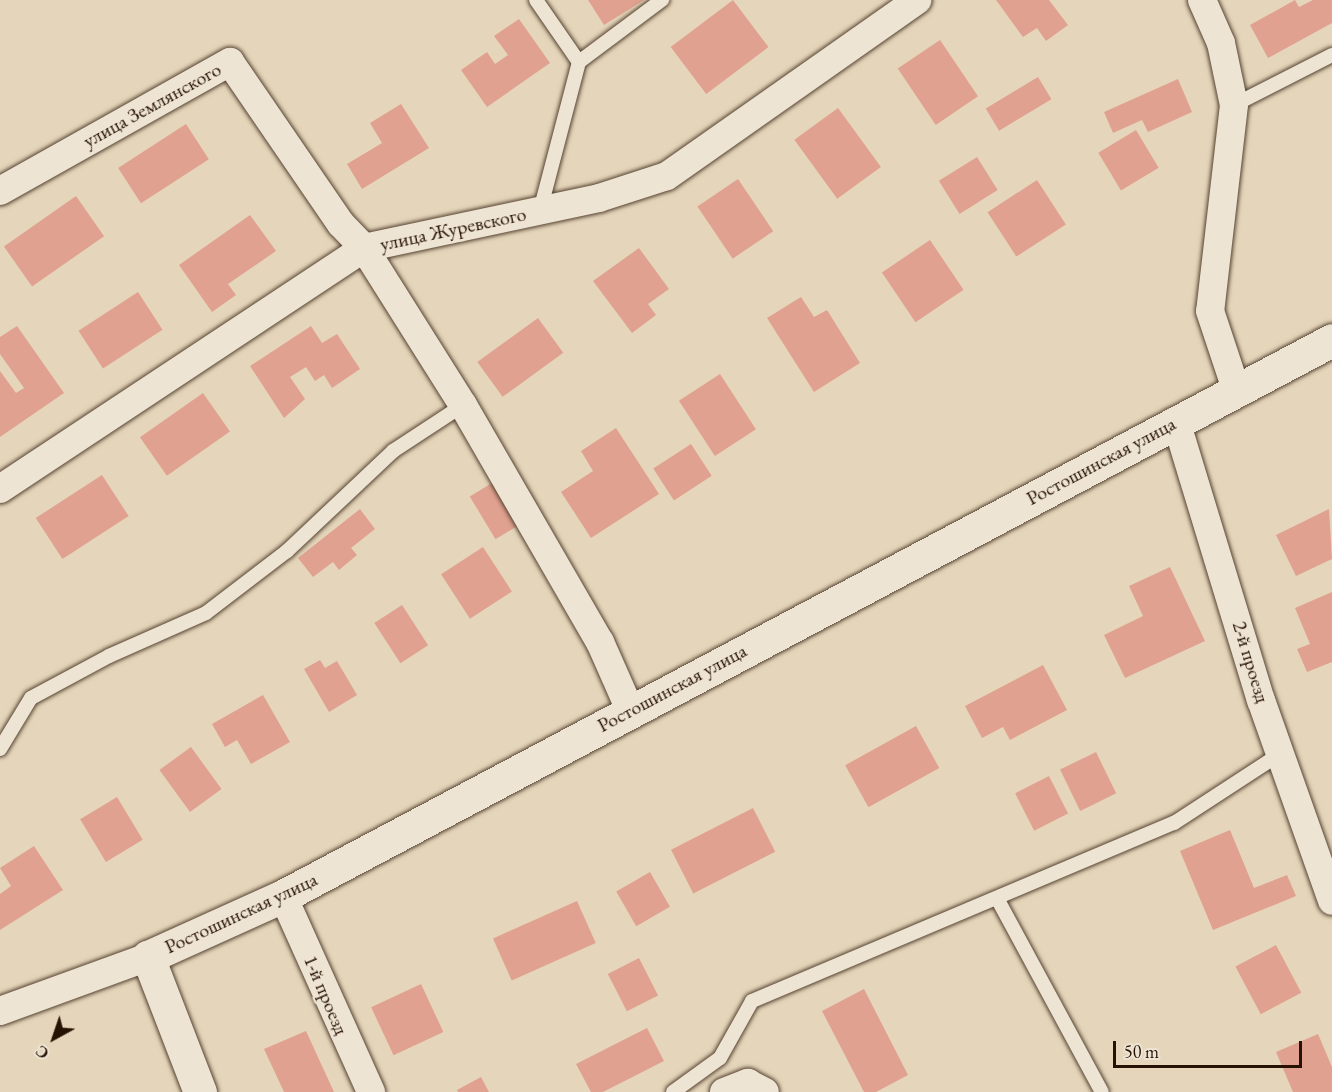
<!DOCTYPE html>
<html>
<head>
<meta charset="utf-8">
<style>
	body { margin:0 }
	#map { position:relative; width:1332px; height:1092px; overflow:hidden; background:#e5d6bb; font-family:"EB Garamond",serif }
	div>[style] { position:absolute }
	.building>* { inset:0; background:#e1a190; transform-origin:0 0 }
	.roads { filter:drop-shadow(0 0 2px #564331) drop-shadow(0 0 2px #564331) }
	.lane>* { height:14px; margin:-7px; padding:0 7px; transform-origin:7px; border-radius:7px; background:#eee4d3 }
	.street>* { height:28px; margin:-14px; padding:0 14px; transform-origin:14px; border-radius:14px; background:#eee4d3 }
	.secondary>* { height:33px; margin:-16.5px; padding:0 16.5px; transform-origin:16.5px; border-radius:16.5px; background:#eee4d3 }
	span { translate:-50% -50%; white-space:nowrap; text-align:center; line-height:1.15; -webkit-text-stroke:4.5px #eee4d3; paint-order:stroke }
	.street-label { font-size:20px; color:#261203 }
	.north { position:absolute; left:24px; top:1008px; width:60px; height:60px; -webkit-text-stroke:4px #eee4d3; paint-order:stroke; rotate:220deg; font-size:16px; font-weight:700; line-height:24px; text-align:center; color:#261203 }
	.north::after { content:''; display:block; margin:auto; width:21px; height:27px; background:#261203; clip-path:polygon(50% 0,100% 100%,50% 72%,0 100%) }
	.scale { position:absolute; left:1113px; top:1041px; width:189px; height:27px; box-sizing:border-box; border:3px solid #261203; border-top:0; padding-left:8px; font-size:18px; line-height:21px; white-space:nowrap; color:#261203; -webkit-text-stroke:4px #eee4d3; paint-order:stroke }
</style>
</head>
<body>
<div id="map">
	<div class="building">
		<i style="clip-path:polygon(588px 0,644px 0,604px 25px)"></i>
		<i style="left:733px;top:0;width:59px;height:78px;rotate:53deg"></i>
		<i style="clip-path:polygon(996px 0,1049px 0,1068px 25px,1046px 41px,1037px 28px,1023px 37px)"></i>
		<i style="clip-path:polygon(1295px 0,1299px 7px,1313px 0,1332px 0,1332px 23px,1268px 58px,1250px 25px)"></i>
		<i style="clip-path:polygon(519px 19px,550px 63px,487px 107px,461px 70px,487px 52px,495px 64px,508px 55px,494px 36px)"></i>
		<i style="left:940px;top:40px;width:68px;height:51px;rotate:56deg"></i>
		<i style="left:1038px;top:77px;width:26px;height:61px;rotate:59deg"></i>
		<i style="clip-path:polygon(1178px 79px,1192px 112px,1148px 132px,1142px 120px,1113px 133px,1104px 112px)"></i>
		<i style="clip-path:polygon(401px 104px,429px 148px,362px 189px,347px 164px,382px 143px,370px 123px)"></i>
		<i style="left:838px;top:108px;width:73px;height:54px;rotate:54deg"></i>
		<i style="left:186px;top:124px;width:42px;height:81px;rotate:57deg"></i>
		<i style="left:1136px;top:130px;width:44px;height:44px;rotate:59deg"></i>
		<i style="left:977px;top:157px;width:39px;height:45px;rotate:58deg"></i>
		<i style="left:738px;top:179px;width:63px;height:49px;rotate:56deg"></i>
		<i style="left:1037px;top:180px;width:53px;height:59px;rotate:57deg"></i>
		<i style="left:76px;top:196px;width:49px;height:88px;rotate:55deg"></i>
		<i style="clip-path:polygon(250px 215px,276px 251px,228px 284px,236px 295px,212px 312px,179px 265px)"></i>
		<i style="left:930px;top:240px;width:60px;height:58px;rotate:56deg"></i>
		<i style="clip-path:polygon(639px 248px,669px 289px,648px 304px,656px 315px,632px 333px,593px 281px)"></i>
		<i style="left:138px;top:292px;width:45px;height:71px;rotate:57deg"></i>
		<i style="clip-path:polygon(801px 297px,814px 317px,827px 310px,860px 363px,814px 392px,767px 318px)"></i>
		<i style="left:538px;top:318px;width:43px;height:75px;rotate:54deg"></i>
		<i style="clip-path:polygon(17px 326px,64px 393px,0 437px,0 371px,16px 393px,24px 388px,0 354px,0 337px)"></i>
		<i style="clip-path:polygon(311px 326px,322px 343px,337px 334px,360px 369px,332px 388px,324px 375px,315px 381px,306px 367px,290px 377px,305px 399px,284px 418px,250px 366px)"></i>
		<i style="left:720px;top:374px;width:66px;height:49px;rotate:57deg"></i>
		<i style="left:203px;top:393px;width:47px;height:77px;rotate:55deg"></i>
		<i style="clip-path:polygon(616px 428px,659px 494px,591px 538px,561px 492px,593px 471px,581px 451px)"></i>
		<i style="left:691px;top:444px;width:38px;height:45px;rotate:57deg"></i>
		<i style="left:102px;top:475px;width:49px;height:79px;rotate:57deg"></i>
		<i style="left:492px;top:483px;width:50px;height:26px;rotate:59deg"></i>
		<i style="clip-path:polygon(360px 509px,375px 529px,351px 548px,357px 555px,339px 570px,333px 562px,313px 577px,298px 558px)"></i>
		<i style="clip-path:polygon(1329px 509px,1332px 559px,1296px 576px,1276px 535px)"></i>
		<i style="left:483px;top:547px;width:53px;height:50px;rotate:57deg"></i>
		<i style="clip-path:polygon(1170px 567px,1205px 641px,1125px 678px,1104px 635px,1143px 616px,1129px 586px)"></i>
		<i style="clip-path:polygon(1332px 592px,1332px 662px,1307px 672px,1297px 649px,1310px 644px,1295px 608px)"></i>
		<i style="left:402px;top:605px;width:48px;height:33px;rotate:57deg"></i>
		<i style="clip-path:polygon(320px 660px,325px 668px,337px 661px,357px 695px,329px 712px,304px 669px)"></i>
		<i style="clip-path:polygon(1043px 665px,1067px 710px,1010px 740px,1003px 727px,982px 738px,965px 706px)"></i>
		<i style="clip-path:polygon(263px 695px,290px 742px,251px 764px,237px 740px,225px 747px,212px 724px)"></i>
		<i style="left:916px;top:726px;width:48px;height:81px;rotate:61deg"></i>
		<i style="left:191px;top:747px;width:52px;height:39px;rotate:54deg"></i>
		<i style="left:1096px;top:752px;width:46px;height:40px;rotate:64deg"></i>
		<i style="left:1049px;top:776px;width:42px;height:38px;rotate:63deg"></i>
		<i style="left:117px;top:797px;width:50px;height:43px;rotate:59deg"></i>
		<i style="left:753px;top:808px;width:49px;height:92px;rotate:63deg"></i>
		<i style="clip-path:polygon(1230px 830px,1254px 888px,1287px 875px,1296px 896px,1213px 930px,1180px 851px)"></i>
		<i style="clip-path:polygon(34px 846px,63px 890px,0 930px,0 894px,11px 886px,0 868px)"></i>
		<i style="left:650px;top:872px;width:40px;height:39px;rotate:60deg"></i>
		<i style="left:577px;top:901px;width:46px;height:92px;rotate:66deg"></i>
		<i style="left:1276px;top:945px;width:54px;height:46px;rotate:62deg"></i>
		<i style="left:639px;top:958px;width:42px;height:35px;rotate:63deg"></i>
		<i style="left:421px;top:984px;width:53px;height:55px;rotate:65deg"></i>
		<i style="clip-path:polygon(864px 989px,908px 1075px,876px 1092px,864px 1092px,822px 1011px)"></i>
		<i style="clip-path:polygon(647px 1028px,664px 1061px,603px 1092px,591px 1092px,576px 1064px)"></i>
		<i style="clip-path:polygon(306px 1031px,334px 1092px,284px 1092px,264px 1049px)"></i>
		<i style="clip-path:polygon(1318px 1034px,1332px 1067px,1332px 1092px,1293px 1092px,1276px 1052px)"></i>
		<i style="clip-path:polygon(481px 1077px,489px 1092px,458px 1092px,457px 1090px)"></i>
	</div>
	<div class="roads">
		<div class="lane">
			<i style="left:536px;top:0;width:75px;rotate:55.3deg"></i>
			<i style="left:579px;top:62px;width:154px;rotate:104.7deg"></i>
			<i style="left:579px;top:62px;width:104px;rotate:-36.8deg"></i>
			<i style="left:1234px;top:105px;width:110px;rotate:-27deg"></i>
			<i style="left:0;top:749px;width:60px;rotate:-58.7deg"></i>
			<i style="left:31px;top:698px;width:89px;rotate:-28.3deg"></i>
			<i style="left:109px;top:656px;width:106px;rotate:-23.9deg"></i>
			<i style="left:206px;top:613px;width:102px;rotate:-37.4deg"></i>
			<i style="left:287px;top:551px;width:146px;rotate:-43.3deg"></i>
			<i style="left:393px;top:451px;width:84px;rotate:-33.3deg"></i>
			<i style="left:998px;top:900px;width:218px;rotate:61.6deg"></i>
			<i style="left:673px;top:1092px;width:58px;rotate:-35.9deg"></i>
			<i style="left:720px;top:1058px;width:65px;rotate:-60.7deg"></i>
			<i style="left:752px;top:1001px;width:458px;rotate:-22.9deg"></i>
			<i style="left:1174px;top:823px;width:126px;rotate:-33.1deg"></i>
		</div>
		<div class="street">
			<i style="left:1202px;top:0;width:47px;rotate:66.2deg"></i>
			<i style="left:1221px;top:43px;width:63px;rotate:78.2deg"></i>
			<i style="left:1234px;top:105px;width:207px;rotate:96.6deg"></i>
			<i style="left:1210px;top:311px;width:82px;rotate:71.6deg"></i>
			<i style="left:0;top:191px;width:264px;rotate:-29.3deg"></i>
			<i style="left:230px;top:62px;width:196px;rotate:55.6deg"></i>
			<i style="left:341px;top:224px;width:33px;rotate:46deg"></i>
			<i style="left:364px;top:248px;width:186px;rotate:57.8deg"></i>
			<i style="left:463px;top:405px;width:274px;rotate:60deg"></i>
			<i style="left:600px;top:642px;width:74px;rotate:66.2deg"></i>
			<i style="left:1176px;top:421px;width:292px;rotate:73.1deg"></i>
			<i style="left:1261px;top:700px;width:213px;rotate:70.5deg"></i>
			<i style="left:0;top:489px;width:437px;rotate:-33.5deg"></i>
			<i style="left:364px;top:248px;width:240px;rotate:-12deg"></i>
			<i style="left:599px;top:198px;width:71px;rotate:-17.9deg"></i>
			<i style="left:667px;top:176px;width:306px;rotate:-35.1deg"></i>
			<i style="left:283px;top:896px;width:215px;rotate:65.8deg"></i>
			<i style="left:0;top:1011px;width:158px;rotate:-20deg"></i>
			<i style="left:724px;top:1092px;width:26px;rotate:-21deg"></i>
			<i style="left:748px;top:1083px;width:19px;rotate:28deg"></i>
		</div>
		<div class="secondary">
			<i style="left:200px;top:1092px;width:145px;rotate:-111.1deg"></i>
			<i style="left:148px;top:957px;width:148px;rotate:-24.3deg"></i>
			<i style="left:283px;top:896px;width:1187px;rotate:-27.92deg"></i>
		</div>
	</div>
	<div class="street-label">
		<span style="left:152px;top:105px;rotate:-29deg">улица Землянского</span>
		<span style="left:453px;top:229px;rotate:-12deg">улица Журевского</span>
		<span style="left:1101px;top:461px;rotate:-28deg">Ростошинская улица</span>
		<span style="left:1251px;top:662px;rotate:73deg">2-й проезд</span>
		<span style="left:672px;top:688px;rotate:-28deg">Ростошинская улица</span>
		<span style="left:241px;top:913px;rotate:-25deg">Ростошинская улица</span>
		<span style="left:326px;top:995px;rotate:67deg">1-й проезд</span>
	</div>
	<div class="north">С</div>
	<div class="scale">50 m</div>
</div>
</body>
</html>
